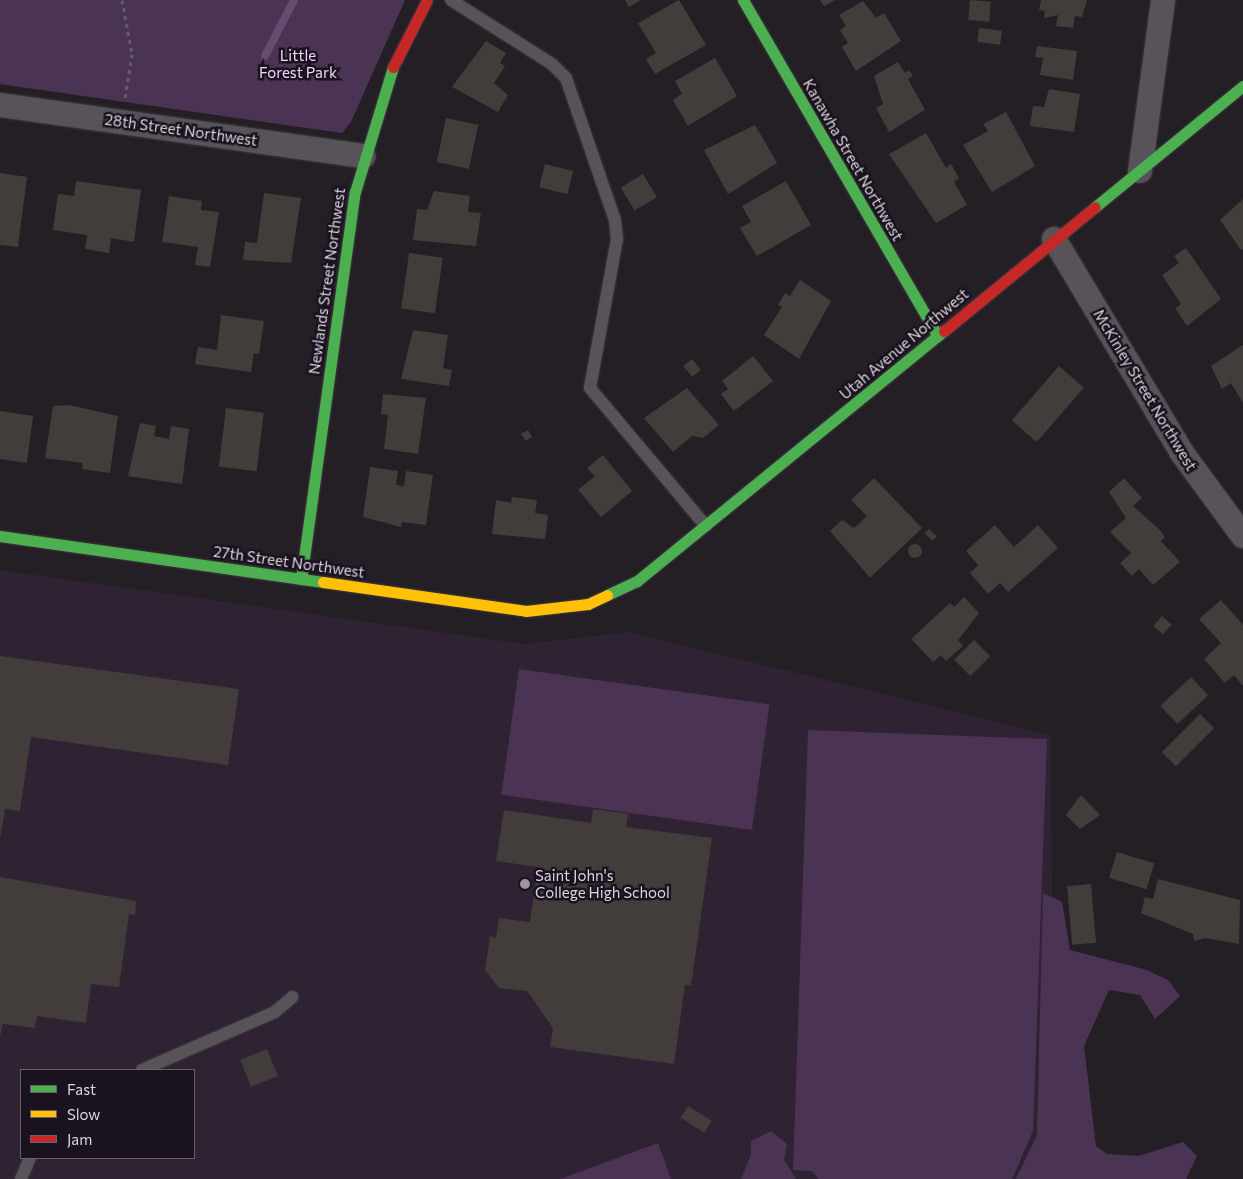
<!DOCTYPE html>
<html>
<head>
<meta charset="utf-8">
<style>
	body { margin:0 }
	#map { position:relative; width:1243px; height:1179px; overflow:hidden; background:#241f25; font-family:Commissioner,sans-serif }
	div>[style] { position:absolute }
	.built>* { inset:0; background:#2e2233 }
	.green>* { inset:0; background:#4b3453; transform-origin:0 0 }
	.stream>* { height:8px; margin:-4px; padding:0 4px; transform-origin:4px; border-radius:4px; background:#674b71 }
	.building>* { inset:0; background:#423d3a; transform-origin:0 0 }
	.round { border-radius:50% }
	.path>* { height:3px; margin-top:-1.5px; transform-origin:0; background:repeating-linear-gradient(90deg,#615e63 0 4px,transparent 0 8px) }
	.roads { filter:drop-shadow(0 0 1px #3e3a40) drop-shadow(0 0 1px #3e3a40) }
	.lane>* { height:12px; margin:-6px; padding:0 6px; transform-origin:6px; border-radius:6px; background:#575358 }
	.street>* { height:24px; margin:-12px; padding:0 12px; transform-origin:12px; border-radius:12px; background:#575358 }
	.fast>* { height:11px; margin:-5.5px; padding:0 5.5px; transform-origin:5.5px; border-radius:5.5px; background:#4caf50 }
	.slow>* { height:11px; margin:-5.5px; padding:0 5.5px; transform-origin:5.5px; border-radius:5.5px; background:#ffc107 }
	.jam>* { height:11px; margin:-5.5px; padding:0 5.5px; transform-origin:5.5px; border-radius:5.5px; background:#c62828 }
	.dots>* { width:14px; height:14px; translate:-50% -50%; box-sizing:border-box; border:2px solid #1b121f; border-radius:50% }
	span { translate:-50% -50%; white-space:nowrap; text-align:center; line-height:1.15; -webkit-text-stroke:5px #1b121f; paint-order:stroke }
	.park-label { font-size:15px; color:#f2d4fd }
	.street-label { font-size:15px; color:#dcd6de }
	.poi-label { font-size:15px; color:#dcd6de }
	.left { translate:0 -50%; text-align:left }
	.legend { position:absolute; left:20px; top:1069px; width:175px; height:90px; box-sizing:border-box; background:#1b121f; border:1px solid #68606b; margin:0; padding:6px 9px; list-style:none; font-size:15px; color:#dcd6de }
	.legend li { display:flex; align-items:center; gap:10px; height:25px }
	.legend b { width:25px; border:1px solid #68606b }
</style>
</head>
<body>
<div id="map">
	<div class="built">
		<i style="clip-path:polygon(evenodd,0 570px,524px 644px,629px 632px,1051px 735px,1054px 1179px,0 1179px,0 570px,21px 1070px,194px 1070px,194px 1158px,21px 1158px,21px 1070px)"></i>
	</div>
	<div class="green">
		<i style="clip-path:polygon(0 0,405px 0,351px 122px,342px 133px,0 84px)"></i>
		<i style="left:519px;top:669px;width:253px;height:127px;rotate:8deg"></i>
		<i style="clip-path:polygon(808px 730px,1047px 739px,1033px 1131px,1012px 1179px,819px 1179px,812px 1171px,793px 1170px)"></i>
		<i style="clip-path:polygon(1043px 893px,1062px 902px,1070px 950px,1147px 970px,1168px 980px,1180px 996px,1155px 1019px,1140px 995px,1109px 990px,1084px 1046px,1096px 1146px,1107px 1154px,1138px 1156px,1183px 1142px,1197px 1156px,1186px 1179px,1016px 1179px,1037px 1135px)"></i>
		<i style="clip-path:polygon(771px 1131px,787px 1144px,784px 1160px,796px 1179px,741px 1179px,751px 1155px,751px 1141px)"></i>
		<i style="clip-path:polygon(658px 1143px,671px 1179px,560px 1179px)"></i>
	</div>
	<div class="stream">
		<i style="left:265px;top:56px;width:63px;rotate:-62.6deg"></i>
	</div>
	<div class="building">
		<i style="clip-path:polygon(625px 0,641px 0,629px 7px)"></i>
		<i style="clip-path:polygon(679px 0,706px 45px,655px 74px,646px 59px,656px 53px,638px 23px)"></i>
		<i style="clip-path:polygon(820px 0,835px 0,824px 6px)"></i>
		<i style="left:970px;top:0;width:21px;height:20px;rotate:5deg"></i>
		<i style="clip-path:polygon(1041px 0,1087px 0,1082px 17px,1075px 16px,1073px 28px,1056px 26px,1058px 15px,1044px 18px,1045px 11px,1039px 10px)"></i>
		<i style="clip-path:polygon(863px 1px,876px 18px,884px 13px,901px 41px,856px 71px,842px 47px,848px 43px,840px 30px,846px 26px,839px 15px)"></i>
		<i style="left:979px;top:28px;width:23px;height:14px;rotate:7deg"></i>
		<i style="clip-path:polygon(486px 41px,506px 53px,500px 63px,505px 66px,494px 83px,508px 95px,498px 112px,452px 87px)"></i>
		<i style="clip-path:polygon(1037px 46px,1077px 51px,1073px 80px,1040px 75px,1043px 58px,1035px 57px)"></i>
		<i style="clip-path:polygon(715px 58px,737px 96px,688px 126px,673px 100px,682px 94px,675px 81px)"></i>
		<i style="clip-path:polygon(898px 62px,905px 73px,909px 70px,913px 76px,908px 79px,925px 110px,889px 132px,876px 108px,883px 104px,874px 76px)"></i>
		<i style="clip-path:polygon(1049px 89px,1080px 94px,1074px 132px,1030px 126px,1033px 106px,1044px 107px)"></i>
		<i style="clip-path:polygon(1006px 112px,1035px 166px,992px 192px,963px 145px,988px 131px,983px 124px)"></i>
		<i style="left:446px;top:118px;width:33px;height:45px;rotate:12deg"></i>
		<i style="clip-path:polygon(755px 125px,777px 163px,728px 194px,704px 150px)"></i>
		<i style="clip-path:polygon(926px 133px,946px 168px,951px 164px,959px 178px,954px 182px,967px 205px,936px 223px,889px 154px)"></i>
		<i style="left:545px;top:164px;width:29px;height:24px;rotate:14deg"></i>
		<i style="clip-path:polygon(0 173px,27px 177px,18px 247px,0 245px)"></i>
		<i style="left:643px;top:174px;width:27px;height:26px;rotate:59deg"></i>
		<i style="clip-path:polygon(76px 181px,141px 190px,134px 242px,111px 238px,109px 253px,85px 249px,87px 235px,53px 230px,58px 194px,74px 196px)"></i>
		<i style="clip-path:polygon(786px 181px,811px 225px,757px 256px,740px 228px,751px 222px,742px 206px)"></i>
		<i style="clip-path:polygon(434px 191px,470px 196px,468px 212px,481px 213px,476px 246px,413px 240px,417px 209px,427px 210px)"></i>
		<i style="clip-path:polygon(264px 193px,301px 198px,291px 263px,243px 260px,245px 242px,257px 243px)"></i>
		<i style="clip-path:polygon(169px 196px,202px 201px,201px 210px,219px 212px,210px 267px,195px 265px,198px 247px,162px 242px)"></i>
		<i style="clip-path:polygon(1243px 199px,1243px 249px,1241px 250px,1220px 220px)"></i>
		<i style="clip-path:polygon(1186px 248px,1221px 299px,1187px 326px,1175px 308px,1181px 304px,1162px 275px,1179px 263px,1174px 256px)"></i>
		<i style="left:409px;top:253px;width:34px;height:56px;rotate:8deg"></i>
		<i style="clip-path:polygon(800px 280px,831px 301px,799px 359px,764px 335px,782px 307px,778px 305px,785px 293px,790px 296px)"></i>
		<i style="clip-path:polygon(221px 315px,264px 321px,259px 354px,254px 353px,251px 372px,195px 364px,198px 347px,217px 350px)"></i>
		<i style="clip-path:polygon(413px 330px,448px 335px,443px 368px,452px 370px,449px 386px,401px 379px)"></i>
		<i style="clip-path:polygon(1243px 345px,1243px 403px,1231px 383px,1222px 389px,1211px 366px)"></i>
		<i style="clip-path:polygon(753px 356px,773px 381px,734px 411px,721px 394px,728px 389px,722px 381px)"></i>
		<i style="left:692px;top:359px;width:14px;height:11px;rotate:51deg"></i>
		<i style="left:1059px;top:366px;width:33px;height:72px;rotate:41deg"></i>
		<i style="clip-path:polygon(687px 388px,719px 425px,703px 438px,692px 436px,673px 452px,644px 418px)"></i>
		<i style="clip-path:polygon(383px 394px,426px 398px,418px 454px,384px 449px,388px 415px,381px 414px)"></i>
		<i style="clip-path:polygon(69px 405px,118px 416px,110px 473px,82px 469px,83px 463px,45px 458px,53px 406px)"></i>
		<i style="left:226px;top:408px;width:38px;height:59px;rotate:7deg"></i>
		<i style="clip-path:polygon(0 411px,33px 416px,27px 463px,0 459px)"></i>
		<i style="clip-path:polygon(140px 423px,156px 426px,154px 436px,169px 439px,171px 426px,189px 429px,182px 484px,128px 476px)"></i>
		<i style="clip-path:polygon(528px 430px,532px 437px,526px 441px,521px 434px)"></i>
		<i style="clip-path:polygon(603px 455px,632px 491px,601px 517px,578px 490px,595px 476px,587px 468px)"></i>
		<i style="clip-path:polygon(370px 467px,398px 471px,396px 485px,404px 486px,406px 471px,433px 475px,426px 525px,402px 522px,401px 527px,363px 517px)"></i>
		<i style="clip-path:polygon(874px 478px,922px 528px,870px 578px,830px 531px,842px 520px,854px 528px,867px 516px,851px 500px)"></i>
		<i style="clip-path:polygon(1124px 478px,1142px 498px,1133px 506px,1160px 530px,1165px 537px,1161px 541px,1180px 562px,1153px 585px,1139px 569px,1132px 576px,1120px 563px,1131px 553px,1110px 532px,1126px 518px,1109px 492px)"></i>
		<i style="clip-path:polygon(512px 497px,537px 500px,535px 513px,548px 515px,545px 539px,492px 534px,496px 500px,511px 503px)"></i>
		<i style="clip-path:polygon(995px 525px,1014px 547px,1038px 525px,1058px 548px,1008px 592px,1000px 583px,988px 594px,970px 573px,978px 565px,966px 551px)"></i>
		<i style="left:929px;top:529px;width:11px;height:6px;rotate:45deg"></i>
		<i class="round" style="left:908px;top:544px;width:14px;height:14px"></i>
		<i style="clip-path:polygon(964px 597px,979px 613px,958px 640px,963px 646px,946px 661px,941px 655px,933px 662px,911px 639px,950px 603px,954px 607px)"></i>
		<i style="clip-path:polygon(1221px 600px,1243px 625px,1243px 686px,1234px 675px,1225px 683px,1204px 659px,1221px 643px,1199px 619px)"></i>
		<i style="left:1162px;top:616px;width:13px;height:13px;rotate:42deg"></i>
		<i style="left:974px;top:640px;width:23px;height:28px;rotate:45deg"></i>
		<i style="clip-path:polygon(0 656px,239px 689px,228px 765px,31px 737px,20px 811px,5px 809px,0 839px)"></i>
		<i style="left:1191px;top:677px;width:25px;height:42px;rotate:47deg"></i>
		<i style="left:1200px;top:714px;width:20px;height:54px;rotate:45deg"></i>
		<i style="clip-path:polygon(1081px 795px,1100px 815px,1080px 829px,1066px 815px)"></i>
		<i style="clip-path:polygon(593px 809px,628px 814px,626px 827px,712px 838px,691px 986px,685px 985px,674px 1064px,550px 1047px,553px 1028px,527px 991px,499px 988px,485px 970px,490px 936px,496px 938px,499px 918px,530px 922px,538px 867px,496px 861px,504px 810px,591px 823px)"></i>
		<i style="left:1117px;top:852px;width:39px;height:27px;rotate:17deg"></i>
		<i style="clip-path:polygon(0 877px,136px 901px,135px 915px,129px 914px,119px 987px,91px 984px,86px 1023px,37px 1016px,35px 1028px,3px 1024px,0 1036px)"></i>
		<i style="clip-path:polygon(1158px 879px,1240px 900px,1239px 944px,1205px 938px,1194px 941px,1193px 934px,1141px 913px,1145px 897px,1153px 899px)"></i>
		<i style="left:1091px;top:884px;width:59px;height:24px;rotate:85deg"></i>
		<i style="left:267px;top:1049px;width:29px;height:29px;rotate:68deg"></i>
		<i style="left:688px;top:1106px;width:28px;height:14px;rotate:32deg"></i>
	</div>
	<div class="path">
		<i style="left:122px;top:0;width:55px;rotate:79.5deg"></i>
		<i style="left:132px;top:54px;width:45px;rotate:99deg"></i>
	</div>
	<div class="roads">
		<div class="lane">
			<i style="left:451px;top:0;width:120px;rotate:32.4deg"></i>
			<i style="left:552px;top:64px;width:20px;rotate:45deg"></i>
			<i style="left:566px;top:78px;width:150px;rotate:71deg"></i>
			<i style="left:615px;top:220px;width:19px;rotate:84deg"></i>
			<i style="left:617px;top:239px;width:151px;rotate:100.3deg"></i>
			<i style="left:590px;top:388px;width:180px;rotate:50deg"></i>
			<i style="left:142px;top:1070px;width:145px;rotate:-23.6deg"></i>
			<i style="left:275px;top:1012px;width:23px;rotate:-41deg"></i>
			<i style="left:21px;top:1179px;width:23px;rotate:-67deg"></i>
		</div>
		<div class="street">
			<i style="left:0;top:105px;width:367px;rotate:8deg"></i>
			<i style="left:1140px;top:171px;width:173px;rotate:-82.3deg"></i>
			<i style="left:1054px;top:239px;width:249px;rotate:59.1deg"></i>
			<i style="left:1182px;top:453px;width:103px;rotate:53.7deg"></i>
		</div>
		<div class="fast">
			<i style="left:743px;top:0;width:388px;rotate:59.9deg"></i>
			<i style="left:1095px;top:207px;width:191px;rotate:-39.3deg"></i>
			<i style="left:0;top:536px;width:326px;rotate:8.1deg"></i>
			<i style="left:301px;top:579px;width:391px;rotate:-82.1deg"></i>
			<i style="left:355px;top:192px;width:131px;rotate:-73.1deg"></i>
			<i style="left:607px;top:595px;width:33px;rotate:-25deg"></i>
			<i style="left:637px;top:581px;width:396px;rotate:-39.2deg"></i>
		</div>
		<div class="slow">
			<i style="left:323px;top:582px;width:205px;rotate:8.1deg"></i>
			<i style="left:526px;top:611px;width:62px;rotate:-6.4deg"></i>
			<i style="left:588px;top:604px;width:21px;rotate:-25deg"></i>
		</div>
		<div class="jam">
			<i style="left:393px;top:67px;width:75px;rotate:-63.1deg"></i>
			<i style="left:944px;top:331px;width:195px;rotate:-39.4deg"></i>
		</div>
	</div>
	<div class="dots">
		<i style="left:525px;top:884px;background:#9c969d"></i>
	</div>
	<div class="park-label">
		<span style="left:298px;top:64px">Little<br>Forest Park</span>
	</div>
	<div class="street-label">
		<span style="left:181px;top:130px;rotate:8deg">28th Street Northwest</span>
		<span style="left:853px;top:160px;rotate:60deg">Kanawha Street Northwest</span>
		<span style="left:327px;top:281px;rotate:-82deg">Newlands Street Northwest</span>
		<span style="left:904px;top:344px;rotate:-40deg">Utah Avenue Northwest</span>
		<span style="left:1145px;top:390px;rotate:59deg">McKinley Street Northwest</span>
		<span style="left:289px;top:562px;rotate:8deg">27th Street Northwest</span>
	</div>
	<div class="poi-label">
		<span class="left" style="left:535px;top:884px">Saint John's<br>College High School</span>
	</div>
	<ul class="legend">
	<li><b style="height:6px;background:#4caf50"></b>Fast</li>
	<li><b style="height:6px;background:#ffc107"></b>Slow</li>
	<li><b style="height:6px;background:#c62828"></b>Jam</li>
	</ul>
</div>
</body>
</html>
